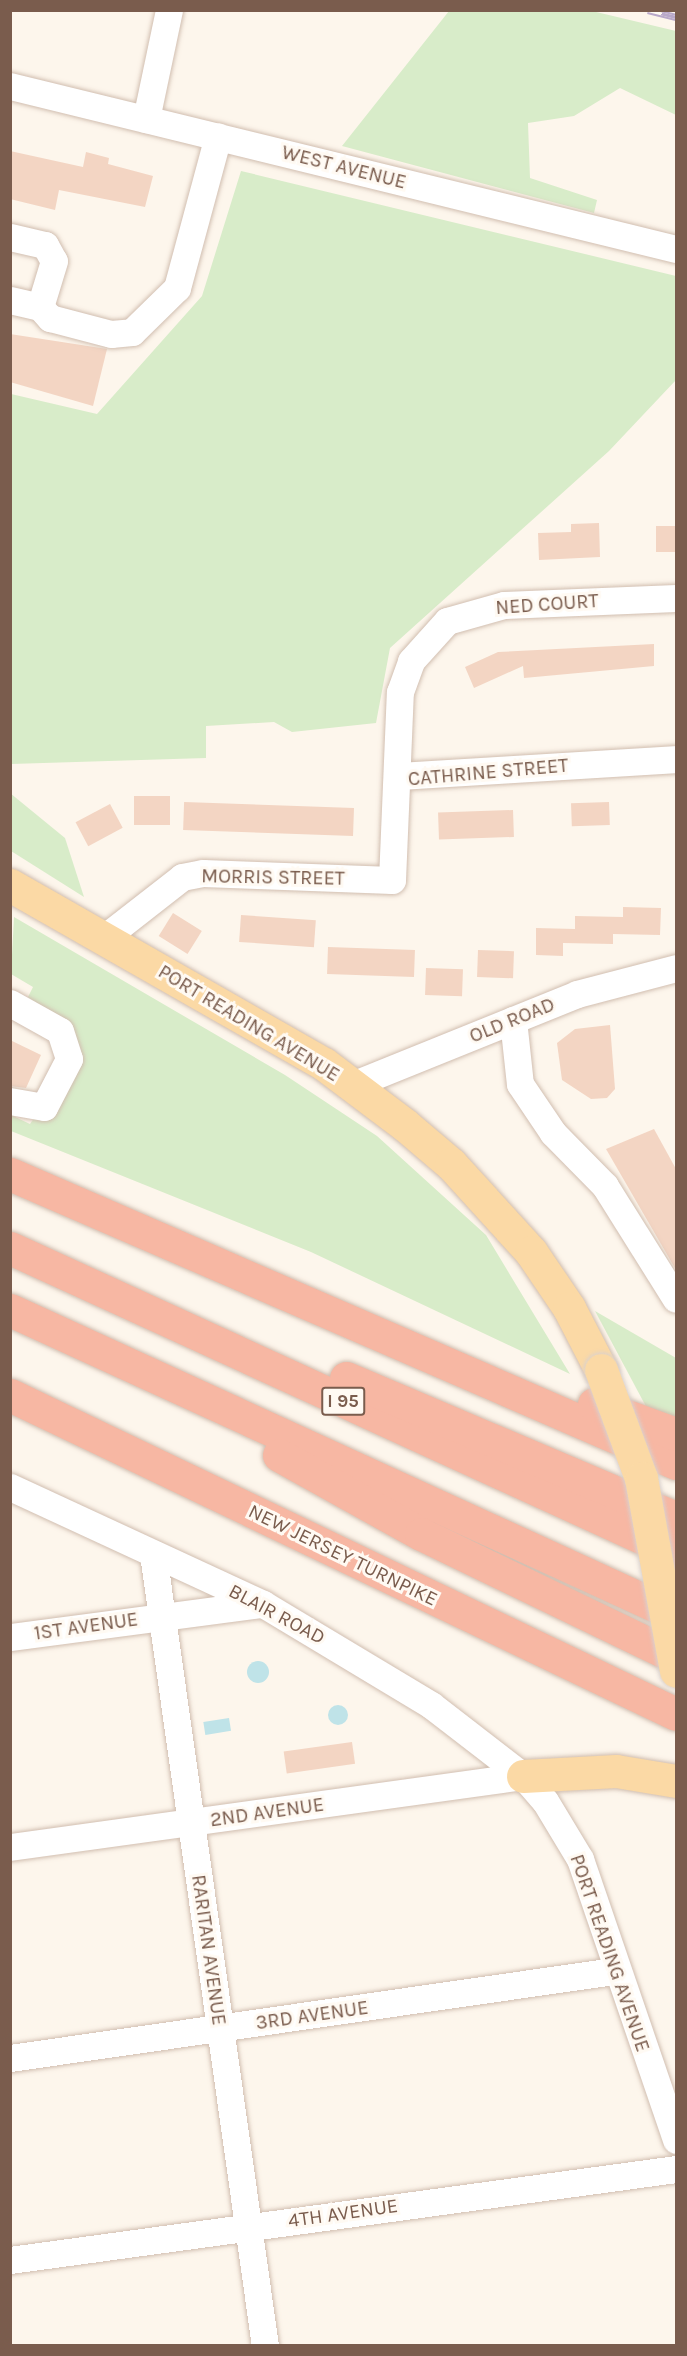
<!DOCTYPE html>
<html>
<head>
<meta charset="utf-8">
<style>
	body { margin:0 }
	#map { position:relative; width:687px; height:2356px; overflow:hidden; background:#fdf6ec; font-family:Karla,sans-serif }
	div>[style] { position:absolute }
	.green>* { inset:0; background:#d8ecc9 }
	.water>* { inset:0; background:#bfe3e8; transform-origin:0 0 }
	.round { border-radius:50% }
	.building>* { inset:0; background:#f3d5c3; transform-origin:0 0 }
	.roads { filter:drop-shadow(0 0 2px #d1beb0) drop-shadow(0 0 2px #d1beb0) }
	.minor>* { height:27px; margin:-13.5px; padding:0 13.5px; transform-origin:13.5px; border-radius:13.5px; background:#fff }
	.major>* { height:33px; margin:-16.5px; padding:0 16.5px; transform-origin:16.5px; border-radius:16.5px; background:#fbd9a5 }
	.highway>* { height:33px; margin:-16.5px; padding:0 16.5px; transform-origin:16.5px; border-radius:16.5px; background:#f7b7a3 }
	.rail>* { height:7px; margin-top:-3.5px; transform-origin:0; background:repeating-linear-gradient(90deg,#fffaf3 0 14px,#b9a8c9 0 28px); box-sizing:border-box; border-block:2px solid #b9a8c9 }
	.bridges { filter:drop-shadow(0 0 2px #dad1cd) drop-shadow(0 0 2px #dad1cd) }
	.major-bridge>* { height:33px; margin:-16.5px; padding:0 16.5px; transform-origin:16.5px; border-radius:16.5px; background:#fbd9a5 }
	span { translate:-50% -50%; white-space:nowrap; text-align:center; line-height:1.15; -webkit-text-stroke:6px #fffaf3; paint-order:stroke }
	.shield-label span { padding:2px 4px; background:#fffaf3; border:2px solid; border-radius:4px; -webkit-text-stroke-width:0 }
	.shield-label { font-size:18px; color:#7a5c4d; font-weight:700 }
	.street-label { font-size:20px; color:#7a5c4d }
	.frame { position:absolute; inset:0; border:12px solid #7a5c4d; pointer-events:none }
</style>
</head>
<body>
<div id="map">
	<div class="green">
		<i style="clip-path:polygon(449px 11px,592px 11px,676px 31px,676px 115px,620px 88px,574px 116px,528px 123px,530px 178px,597px 200px,594px 213px,342px 146px)"></i>
		<i style="clip-path:polygon(241px 171px,676px 276px,676px 380px,609px 451px,390px 648px,376px 723px,292px 732px,274px 722px,206px 726px,206px 758px,11px 764px,11px 394px,97px 414px,202px 296px)"></i>
		<i style="clip-path:polygon(10px 793px,65px 838px,84px 897px,11px 851px)"></i>
		<i style="clip-path:polygon(14px 917px,285px 1075px,377px 1136px,486px 1235px,570px 1374px,311px 1252px,11px 1131px,11px 1115px,30px 1124px,79px 1053px,64px 1023px,28px 997px,33px 987px,11px 974px)"></i>
		<i style="clip-path:polygon(595px 1311px,676px 1358px,676px 1423px,650px 1414px)"></i>
	</div>
	<div class="water">
		<i class="round" style="left:247px;top:1661px;width:22px;height:22px"></i>
		<i class="round" style="left:328px;top:1705px;width:20px;height:20px"></i>
		<i style="left:229px;top:1718px;width:13px;height:26px;rotate:81deg"></i>
	</div>
	<div class="building">
		<i style="clip-path:polygon(10px 151px,83px 167px,86px 152px,109px 158px,108px 164px,153px 176px,145px 207px,59px 190px,55px 210px,10px 199px)"></i>
		<i style="clip-path:polygon(10px 334px,107px 349px,93px 406px,10px 382px)"></i>
		<i style="clip-path:polygon(599px 523px,600px 557px,539px 560px,538px 533px,571px 532px,571px 524px)"></i>
		<i style="left:676px;top:526px;width:26px;height:20px;rotate:90deg"></i>
		<i style="clip-path:polygon(654px 644px,654px 666px,524px 678px,523px 666px,474px 688px,465px 667px,498px 652px)"></i>
		<i style="left:134px;top:796px;width:36px;height:29px"></i>
		<i style="left:609px;top:802px;width:23px;height:38px;rotate:88deg"></i>
		<i style="left:110px;top:804px;width:27px;height:39px;rotate:62deg"></i>
		<i style="left:354px;top:808px;width:28px;height:170px;rotate:92deg"></i>
		<i style="left:513px;top:810px;width:27px;height:75px;rotate:88deg"></i>
		<i style="clip-path:polygon(623px 907px,661px 908px,660px 935px,613px 934px,613px 944px,563px 943px,563px 956px,536px 955px,536px 928px,575px 929px,575px 916px,623px 917px)"></i>
		<i style="left:173px;top:913px;width:34px;height:27px;rotate:32deg"></i>
		<i style="left:241px;top:915px;width:75px;height:27px;rotate:4deg"></i>
		<i style="left:328px;top:947px;width:87px;height:27px;rotate:2deg"></i>
		<i style="left:478px;top:950px;width:36px;height:27px;rotate:2deg"></i>
		<i style="left:426px;top:968px;width:37px;height:27px;rotate:2deg"></i>
		<i style="clip-path:polygon(610px 1025px,615px 1089px,607px 1098px,591px 1099px,562px 1080px,557px 1043px,575px 1029px)"></i>
		<i style="clip-path:polygon(10px 1040px,41px 1055px,26px 1088px,10px 1086px)"></i>
		<i style="clip-path:polygon(654px 1129px,676px 1169px,676px 1270px,606px 1149px)"></i>
		<i style="left:352px;top:1742px;width:22px;height:69px;rotate:82deg"></i>
	</div>
	<div class="roads">
		<div class="minor">
			<i style="left:10px;top:86px;width:686px;rotate:13.75deg"></i>
			<i style="left:146px;top:119px;width:111px;rotate:-78.1deg"></i>
			<i style="left:10px;top:237px;width:36px;rotate:13deg"></i>
			<i style="left:45px;top:245px;width:18px;rotate:61deg"></i>
			<i style="left:54px;top:261px;width:48px;rotate:106.9deg"></i>
			<i style="left:10px;top:300px;width:31px;rotate:13deg"></i>
			<i style="left:40px;top:307px;width:15px;rotate:48deg"></i>
			<i style="left:50px;top:318px;width:63px;rotate:14.7deg"></i>
			<i style="left:111px;top:334px;width:21px;rotate:-5deg"></i>
			<i style="left:132px;top:332px;width:63px;rotate:-44.4deg"></i>
			<i style="left:177px;top:288px;width:157px;rotate:-74.9deg"></i>
			<i style="left:400px;top:776px;width:277px;rotate:-3.5deg"></i>
			<i style="left:104px;top:938px;width:99px;rotate:-38deg"></i>
			<i style="left:182px;top:877px;width:21px;rotate:-11deg"></i>
			<i style="left:203px;top:873px;width:189px;rotate:2.1deg"></i>
			<i style="left:392px;top:880px;width:188px;rotate:-87.6deg"></i>
			<i style="left:400px;top:692px;width:33px;rotate:-70deg"></i>
			<i style="left:411px;top:661px;width:54px;rotate:-48deg"></i>
			<i style="left:447px;top:621px;width:59px;rotate:-15.7deg"></i>
			<i style="left:504px;top:605px;width:172px;rotate:-2.3deg"></i>
			<i style="left:10px;top:1003px;width:57px;rotate:29.2deg"></i>
			<i style="left:60px;top:1031px;width:29px;rotate:72deg"></i>
			<i style="left:69px;top:1059px;width:54px;rotate:117.5deg"></i>
			<i style="left:44px;top:1107px;width:35px;rotate:-170deg"></i>
			<i style="left:513px;top:1020px;width:64px;rotate:83.8deg"></i>
			<i style="left:520px;top:1084px;width:59px;rotate:56deg"></i>
			<i style="left:553px;top:1133px;width:74px;rotate:45.5deg"></i>
			<i style="left:605px;top:1186px;width:133px;rotate:57.9deg"></i>
			<i style="left:352px;top:1085px;width:243px;rotate:-22deg"></i>
			<i style="left:577px;top:994px;width:102px;rotate:-14.7deg"></i>
			<i style="left:10px;top:1487px;width:279px;rotate:24.8deg"></i>
			<i style="left:263px;top:1604px;width:196px;rotate:31deg"></i>
			<i style="left:431px;top:1705px;width:116px;rotate:37.7deg"></i>
			<i style="left:523px;top:1776px;width:33px;rotate:49deg"></i>
			<i style="left:545px;top:1801px;width:68px;rotate:58.9deg"></i>
			<i style="left:580px;top:1859px;width:297px;rotate:71.1deg"></i>
			<i style="left:153px;top:1554px;width:800px;rotate:81.95deg"></i>
			<i style="left:10px;top:1637px;width:254px;rotate:-7.5deg"></i>
			<i style="left:10px;top:1847px;width:518px;rotate:-7.88deg"></i>
			<i style="left:10px;top:2058px;width:610px;rotate:-8.2deg"></i>
			<i style="left:10px;top:2260px;width:672px;rotate:-7.78deg"></i>
		</div>
		<div class="major">
			<i style="left:10px;top:885px;width:361px;rotate:29.7deg"></i>
			<i style="left:324px;top:1064px;width:101px;rotate:37deg"></i>
			<i style="left:405px;top:1125px;width:60px;rotate:40.3deg"></i>
			<i style="left:451px;top:1164px;width:119px;rotate:47.7deg"></i>
			<i style="left:531px;top:1252px;width:68px;rotate:55.8deg"></i>
			<i style="left:569px;top:1308px;width:70px;rotate:62.7deg"></i>
			<i style="left:523px;top:1776px;width:93px;rotate:-3.1deg"></i>
			<i style="left:616px;top:1771px;width:61px;rotate:9.5deg"></i>
		</div>
		<div class="highway">
			<i style="left:10px;top:1174px;width:726px;rotate:23.46deg"></i>
			<i style="left:10px;top:1248px;width:733px;rotate:24.61deg"></i>
			<i style="left:10px;top:1310px;width:733px;rotate:24.61deg"></i>
			<i style="left:346px;top:1378px;width:358px;rotate:23deg"></i>
			<i style="left:10px;top:1395px;width:738px;rotate:25.59deg"></i>
			<i style="left:594px;top:1404px;width:87px;rotate:20.1deg"></i>
			<i style="left:279px;top:1455px;width:162px;rotate:29.1deg"></i>
			<i style="left:421px;top:1534px;width:283px;rotate:25.8deg"></i>
		</div>
	</div>
	<div class="rail">
		<i style="left:648px;top:10px;width:29px;rotate:14deg"></i>
	</div>
	<div class="bridges">
		<div class="major-bridge">
			<i style="left:601px;top:1370px;width:115px;rotate:69.7deg"></i>
			<i style="left:641px;top:1478px;width:196px;rotate:79.7deg"></i>
		</div>
	</div>
	<div class="shield-label">
		<span style="left:343px;top:1401px">I 95</span>
	</div>
	<div class="street-label">
		<span style="left:344px;top:167px;rotate:14deg">WEST AVENUE</span>
		<span style="left:547px;top:604px;rotate:-4deg">NED COURT</span>
		<span style="left:488px;top:772px;rotate:-5deg">CATHRINE STREET</span>
		<span style="left:273px;top:877px;rotate:1deg">MORRIS STREET</span>
		<span style="left:512px;top:1020px;rotate:-22deg">OLD ROAD</span>
		<span style="left:249px;top:1023px;rotate:31deg">PORT READING AVENUE</span>
		<span style="left:343px;top:1555px;rotate:26deg">NEW JERSEY TURNPIKE</span>
		<span style="left:277px;top:1614px;rotate:28deg">BLAIR ROAD</span>
		<span style="left:86px;top:1626px;rotate:-8deg">1ST AVENUE</span>
		<span style="left:267px;top:1812px;rotate:-8deg">2ND AVENUE</span>
		<span style="left:209px;top:1950px;rotate:82deg">RARITAN AVENUE</span>
		<span style="left:610px;top:1953px;rotate:71deg">PORT READING AVENUE</span>
		<span style="left:312px;top:2015px;rotate:-8deg">3RD AVENUE</span>
		<span style="left:343px;top:2213px;rotate:-8deg">4TH AVENUE</span>
	</div>
	<div class="frame"></div>
</div>
</body>
</html>
